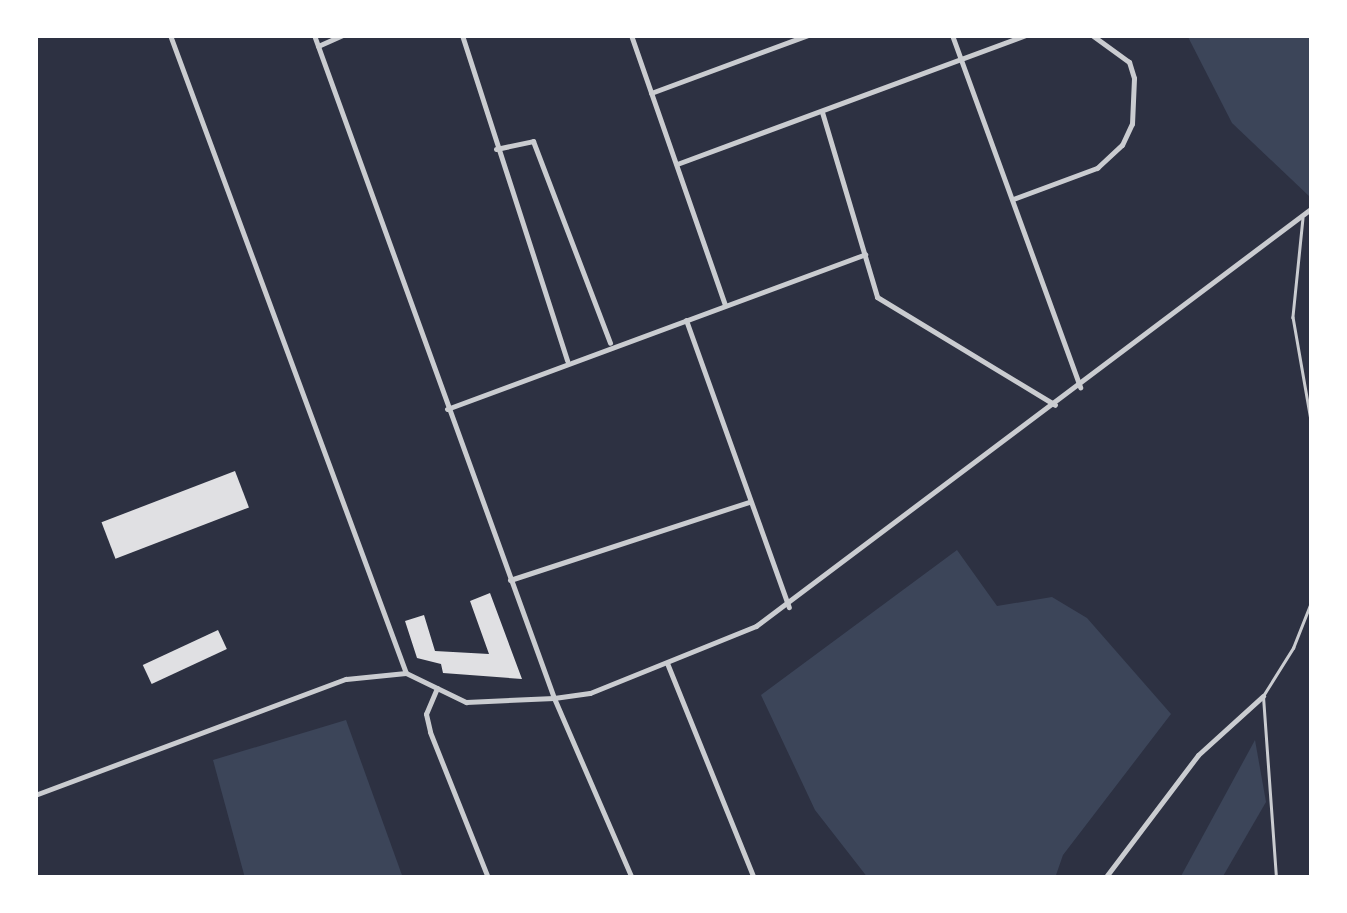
<!DOCTYPE html>
<html>
<head>
<meta charset="utf-8">
<style>
	body { margin:0 }
	#map { position:relative; width:1347px; height:913px; overflow:hidden; background:#2d3142; font-family:"Times New Roman",serif }
	div>[style] { position:absolute }
	.green>* { inset:0; background:#3c4559 }
	.building>* { inset:0; background:#e0e0e3; transform-origin:0 0 }
	.path>* { height:2.5px; margin:-1.25px; padding:0 1.25px; transform-origin:1.25px; border-radius:1.25px; background:#fff }
	.service>* { height:2.5px; margin:-1.25px; padding:0 1.25px; transform-origin:1.25px; border-radius:1.25px; background:#caccd0 }
	.minor>* { height:5px; margin:-2.5px; padding:0 2.5px; transform-origin:2.5px; border-radius:2.5px; background:#caccd0 }
	span { translate:-50% -50%; white-space:nowrap; text-align:center; line-height:1.15; -webkit-text-stroke:8px #fff; paint-order:stroke }
	.frame { position:absolute; inset:0; border:38px solid #fff; pointer-events:none }
</style>
</head>
<body>
<div id="map">
	<div class="green">
		<i style="clip-path:polygon(1187px 35px,1312px 35px,1310px 197px,1232px 123px)"></i>
		<i style="clip-path:polygon(957px 550px,997px 606px,1052px 597px,1087px 618px,1171px 714px,1063px 855px,1055px 878px,868px 878px,815px 810px,761px 695px)"></i>
		<i style="clip-path:polygon(346px 720px,403px 878px,245px 878px,213px 760px)"></i>
		<i style="clip-path:polygon(1255px 740px,1266px 802px,1222px 878px,1180px 878px)"></i>
	</div>
	<div class="building">
		<i style="left:235px;top:471px;width:39px;height:143px;rotate:69deg"></i>
		<i style="clip-path:polygon(490px 593px,522px 679px,443px 673px,441px 664px,417px 658px,405px 621px,424px 615px,435px 651px,489px 654px,470px 601px)"></i>
		<i style="left:218px;top:630px;width:21px;height:83px;rotate:65deg"></i>
	</div>
	<div class="path">
		<i style="left:1308px;top:35px;width:4px;rotate:14deg"></i>
	</div>
	<div class="service">
		<i style="left:1303px;top:218px;width:100px;rotate:95.8deg"></i>
		<i style="left:1293px;top:317px;width:111px;rotate:80.1deg"></i>
		<i style="left:1276px;top:878px;width:182px;rotate:-94.1deg"></i>
		<i style="left:1263px;top:696px;width:57px;rotate:-58deg"></i>
		<i style="left:1293px;top:648px;width:52px;rotate:-68.4deg"></i>
	</div>
	<div class="minor">
		<i style="left:170px;top:35px;width:680px;rotate:69.7deg"></i>
		<i style="left:314px;top:35px;width:705px;rotate:70.1deg"></i>
		<i style="left:554px;top:698px;width:196px;rotate:66.6deg"></i>
		<i style="left:462px;top:35px;width:342px;rotate:72.1deg"></i>
		<i style="left:631px;top:35px;width:286px;rotate:70.8deg"></i>
		<i style="left:952px;top:35px;width:375px;rotate:70deg"></i>
		<i style="left:318px;top:46px;width:27px;rotate:-24deg"></i>
		<i style="left:651px;top:93px;width:167px;rotate:-20.3deg"></i>
		<i style="left:822px;top:112px;width:193px;rotate:73.4deg"></i>
		<i style="left:877px;top:297px;width:208px;rotate:31.2deg"></i>
		<i style="left:496px;top:149px;width:38px;rotate:-12deg"></i>
		<i style="left:533px;top:141px;width:216px;rotate:69.1deg"></i>
		<i style="left:677px;top:164px;width:372px;rotate:-20.3deg"></i>
		<i style="left:1013px;top:199px;width:90px;rotate:-20.3deg"></i>
		<i style="left:1097px;top:168px;width:34px;rotate:-43deg"></i>
		<i style="left:1122px;top:145px;width:23px;rotate:-65deg"></i>
		<i style="left:1132px;top:124px;width:46px;rotate:-87.5deg"></i>
		<i style="left:1134px;top:78px;width:17px;rotate:-107deg"></i>
		<i style="left:1129px;top:62px;width:46px;rotate:-143.9deg"></i>
		<i style="left:686px;top:320px;width:305px;rotate:70.3deg"></i>
		<i style="left:447px;top:409px;width:446px;rotate:-20.3deg"></i>
		<i style="left:510px;top:580px;width:251px;rotate:-18.1deg"></i>
		<i style="left:667px;top:663px;width:232px;rotate:68deg"></i>
		<i style="left:437px;top:688px;width:28px;rotate:113deg"></i>
		<i style="left:426px;top:714px;width:18px;rotate:77deg"></i>
		<i style="left:430px;top:732px;width:157px;rotate:68.3deg"></i>
		<i style="left:35px;top:795px;width:332px;rotate:-20.5deg"></i>
		<i style="left:346px;top:679px;width:60px;rotate:-5.7deg"></i>
		<i style="left:406px;top:673px;width:67px;rotate:25.8deg"></i>
		<i style="left:466px;top:702px;width:88px;rotate:-2.6deg"></i>
		<i style="left:554px;top:698px;width:36px;rotate:-8deg"></i>
		<i style="left:590px;top:693px;width:179px;rotate:-22deg"></i>
		<i style="left:756px;top:626px;width:696px;rotate:-36.94deg"></i>
		<i style="left:1105px;top:878px;width:154px;rotate:-52.9deg"></i>
		<i style="left:1198px;top:755px;width:88px;rotate:-42.2deg"></i>
	</div>
	<div class="frame"></div>
</div>
</body>
</html>
